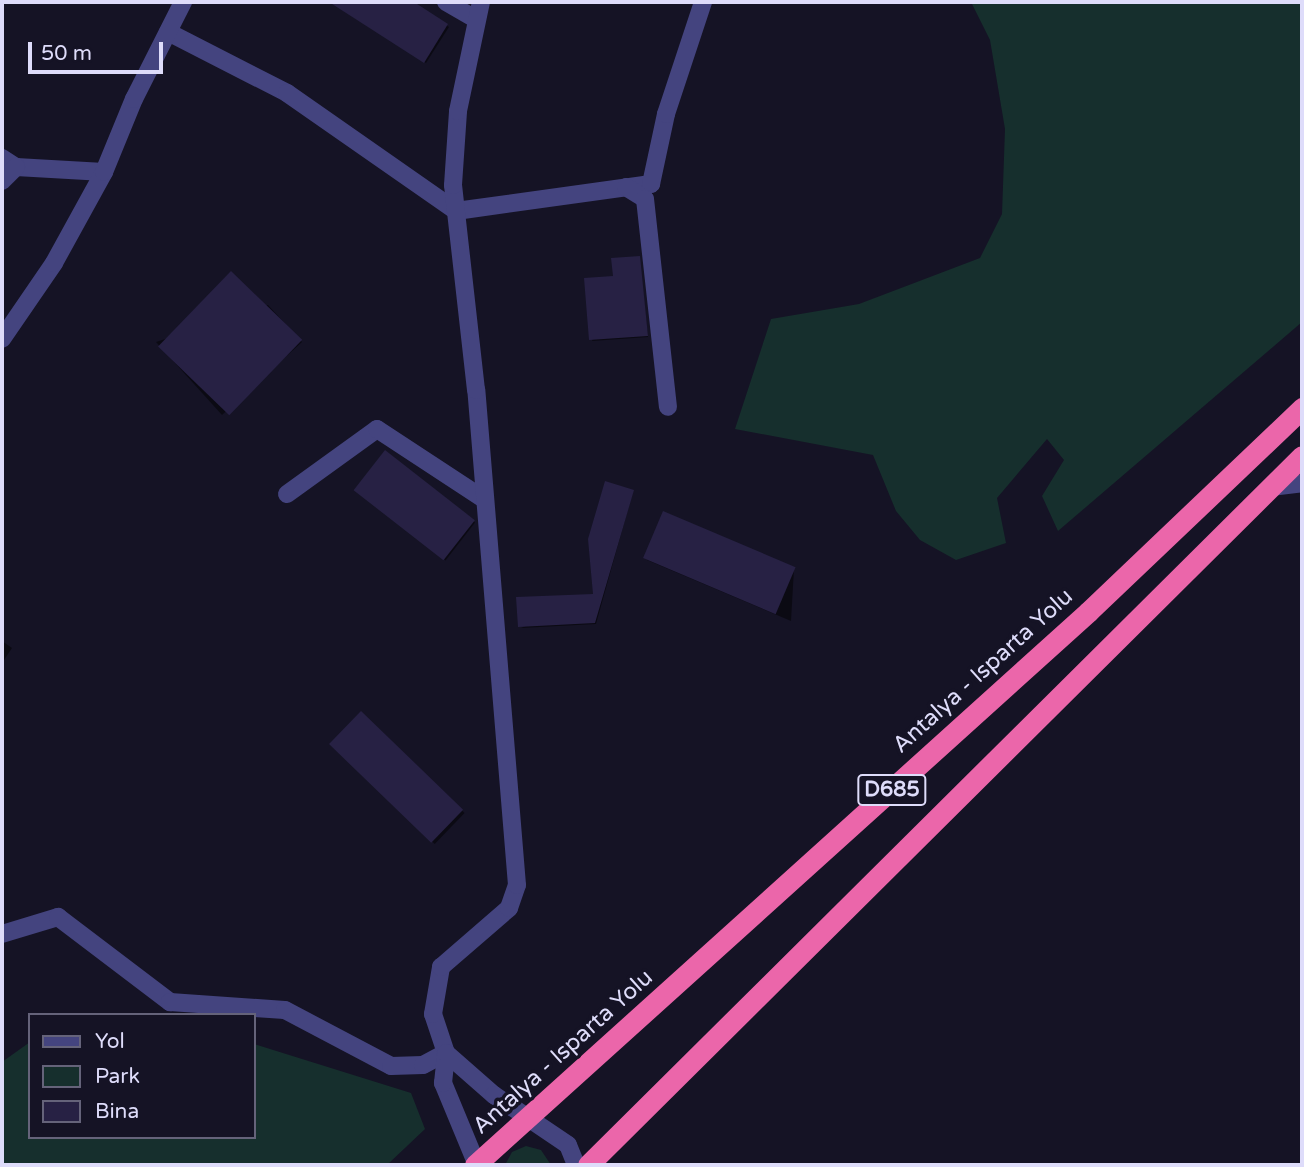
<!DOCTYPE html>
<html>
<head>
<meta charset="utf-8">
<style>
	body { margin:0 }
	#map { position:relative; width:1304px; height:1167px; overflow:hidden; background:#151325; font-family:"Varela Round",sans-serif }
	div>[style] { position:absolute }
	.green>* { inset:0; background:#162f2d }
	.shadow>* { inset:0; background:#0007; transform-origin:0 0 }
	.building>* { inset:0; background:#272144; transform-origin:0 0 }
	.minor>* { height:18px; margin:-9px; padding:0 9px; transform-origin:9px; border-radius:9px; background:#44447f }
	.highway>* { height:21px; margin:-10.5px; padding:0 10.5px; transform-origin:10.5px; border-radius:10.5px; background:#eb66aa }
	span { translate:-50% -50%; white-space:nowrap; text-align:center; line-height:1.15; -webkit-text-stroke:7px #151325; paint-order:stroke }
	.shield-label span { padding:2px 5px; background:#151325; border:2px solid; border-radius:5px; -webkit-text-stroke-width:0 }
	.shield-label { font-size:21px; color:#dedcfa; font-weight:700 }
	.street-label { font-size:23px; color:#dedcfa }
	.frame { position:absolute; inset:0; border:4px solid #dedcfa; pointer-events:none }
	.legend { position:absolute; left:28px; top:1013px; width:228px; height:126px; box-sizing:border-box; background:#151325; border:2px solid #65637a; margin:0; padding:9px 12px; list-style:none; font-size:21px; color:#dedcfa }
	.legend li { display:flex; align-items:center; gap:14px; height:35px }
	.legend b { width:35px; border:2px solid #65637a }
	.scale { position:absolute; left:28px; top:42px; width:135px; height:32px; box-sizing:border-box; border:4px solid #dedcfa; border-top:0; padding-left:9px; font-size:21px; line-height:24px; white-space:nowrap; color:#dedcfa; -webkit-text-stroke:5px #151325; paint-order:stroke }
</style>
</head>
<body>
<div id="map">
	<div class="green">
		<i style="clip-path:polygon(971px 2px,1302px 2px,1302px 322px,1058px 531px,1042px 496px,1064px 460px,1047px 439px,997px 498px,1006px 543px,956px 560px,920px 540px,896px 511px,873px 455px,735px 429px,771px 319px,859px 304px,980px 258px,1002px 214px,1005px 129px,990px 40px)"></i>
		<i style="clip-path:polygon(30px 1042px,30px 1137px,254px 1137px,254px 1044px,411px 1093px,425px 1129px,387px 1165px,2px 1165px,2px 1062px)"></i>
		<i style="clip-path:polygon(526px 1146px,541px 1150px,551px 1165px,505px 1165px,512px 1152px)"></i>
	</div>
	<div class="shadow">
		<i style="clip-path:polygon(330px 2px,411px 2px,449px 27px,426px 63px)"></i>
		<i style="clip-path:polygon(639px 258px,648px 337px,592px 341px,614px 277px)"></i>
		<i style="clip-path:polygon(268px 305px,302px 342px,222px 415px,156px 342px)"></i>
		<i style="left:386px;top:453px;width:113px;height:48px;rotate:38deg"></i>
		<i style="clip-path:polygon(633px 491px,596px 624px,521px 628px,595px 595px)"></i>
		<i style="clip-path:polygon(646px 558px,794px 569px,791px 621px,647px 560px)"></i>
		<i style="clip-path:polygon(2px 641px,12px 648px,2px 663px)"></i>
		<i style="left:361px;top:713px;width:144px;height:43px;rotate:44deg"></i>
	</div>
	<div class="building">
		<i style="clip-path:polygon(329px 2px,414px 2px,448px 24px,424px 63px)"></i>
		<i style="clip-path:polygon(640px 256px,648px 336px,589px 340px,584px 278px,613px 276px,611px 258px)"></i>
		<i style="left:231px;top:271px;width:99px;height:105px;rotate:44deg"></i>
		<i style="left:385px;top:450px;width:114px;height:51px;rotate:38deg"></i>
		<i style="clip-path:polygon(605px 481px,634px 490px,595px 623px,518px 627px,516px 597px,593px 594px,588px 539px)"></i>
		<i style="left:663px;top:511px;width:144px;height:51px;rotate:23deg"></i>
		<i style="left:361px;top:711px;width:142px;height:46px;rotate:44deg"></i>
	</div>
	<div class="minor">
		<i style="left:446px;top:2px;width:34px;rotate:30deg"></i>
		<i style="left:168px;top:32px;width:134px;rotate:27.1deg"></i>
		<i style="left:287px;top:93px;width:206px;rotate:34.9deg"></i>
		<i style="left:456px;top:211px;width:197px;rotate:-7.9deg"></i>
		<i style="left:651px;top:184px;width:72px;rotate:-77.9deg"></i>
		<i style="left:666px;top:114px;width:118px;rotate:-71.7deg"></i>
		<i style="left:2px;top:158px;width:17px;rotate:33deg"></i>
		<i style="left:16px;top:167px;width:88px;rotate:3.3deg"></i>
		<i style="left:2px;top:181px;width:20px;rotate:-45deg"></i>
		<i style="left:626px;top:187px;width:22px;rotate:32deg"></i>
		<i style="left:645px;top:199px;width:209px;rotate:83.7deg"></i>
		<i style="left:2px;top:339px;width:92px;rotate:-55.6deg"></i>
		<i style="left:54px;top:263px;width:104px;rotate:-61.2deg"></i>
		<i style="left:104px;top:172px;width:79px;rotate:-67.7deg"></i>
		<i style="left:134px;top:99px;width:109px;rotate:-63.2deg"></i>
		<i style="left:1271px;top:487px;width:31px;rotate:-7deg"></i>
		<i style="left:287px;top:494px;width:111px;rotate:-35.8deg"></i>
		<i style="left:377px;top:429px;width:129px;rotate:33.3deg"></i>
		<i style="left:2px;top:934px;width:59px;rotate:-16.9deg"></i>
		<i style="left:58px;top:917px;width:141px;rotate:37.2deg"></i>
		<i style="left:170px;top:1002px;width:115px;rotate:4deg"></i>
		<i style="left:285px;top:1010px;width:120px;rotate:27.8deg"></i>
		<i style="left:391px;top:1066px;width:32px;rotate:-2deg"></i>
		<i style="left:423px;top:1065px;width:26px;rotate:-28deg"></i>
		<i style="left:446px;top:1053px;width:41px;rotate:-108.4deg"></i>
		<i style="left:433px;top:1014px;width:48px;rotate:-80.3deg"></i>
		<i style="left:441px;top:967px;width:90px;rotate:-40.9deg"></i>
		<i style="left:509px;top:908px;width:24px;rotate:-71deg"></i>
		<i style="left:517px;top:885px;width:497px;rotate:-94.7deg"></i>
		<i style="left:476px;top:390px;width:206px;rotate:-96.4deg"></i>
		<i style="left:453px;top:185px;width:74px;rotate:-86.1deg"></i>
		<i style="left:458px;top:111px;width:111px;rotate:-78.1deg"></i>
		<i style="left:477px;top:1165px;width:89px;rotate:-112.5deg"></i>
		<i style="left:443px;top:1083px;width:30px;rotate:-84deg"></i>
		<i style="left:446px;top:1053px;width:64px;rotate:41.2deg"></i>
		<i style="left:494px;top:1095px;width:89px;rotate:34deg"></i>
		<i style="left:568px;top:1145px;width:22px;rotate:68deg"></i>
	</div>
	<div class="highway">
		<i style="left:475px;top:1165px;width:826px;rotate:-42.05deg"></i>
		<i style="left:1088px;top:612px;width:296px;rotate:-43.6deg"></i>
		<i style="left:588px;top:1165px;width:1006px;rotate:-44.8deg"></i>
	</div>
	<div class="shield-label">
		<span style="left:892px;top:790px">D685</span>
	</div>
	<div class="street-label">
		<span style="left:983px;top:671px;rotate:-42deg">Antalya - Isparta Yolu</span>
		<span style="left:563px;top:1052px;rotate:-42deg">Antalya - Isparta Yolu</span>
	</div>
	<div class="frame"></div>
	<ul class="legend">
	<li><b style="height:9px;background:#44447f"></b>Yol</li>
	<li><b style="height:19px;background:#162f2d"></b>Park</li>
	<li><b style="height:19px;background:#272144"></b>Bina</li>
	</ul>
	<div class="scale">50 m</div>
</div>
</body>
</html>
